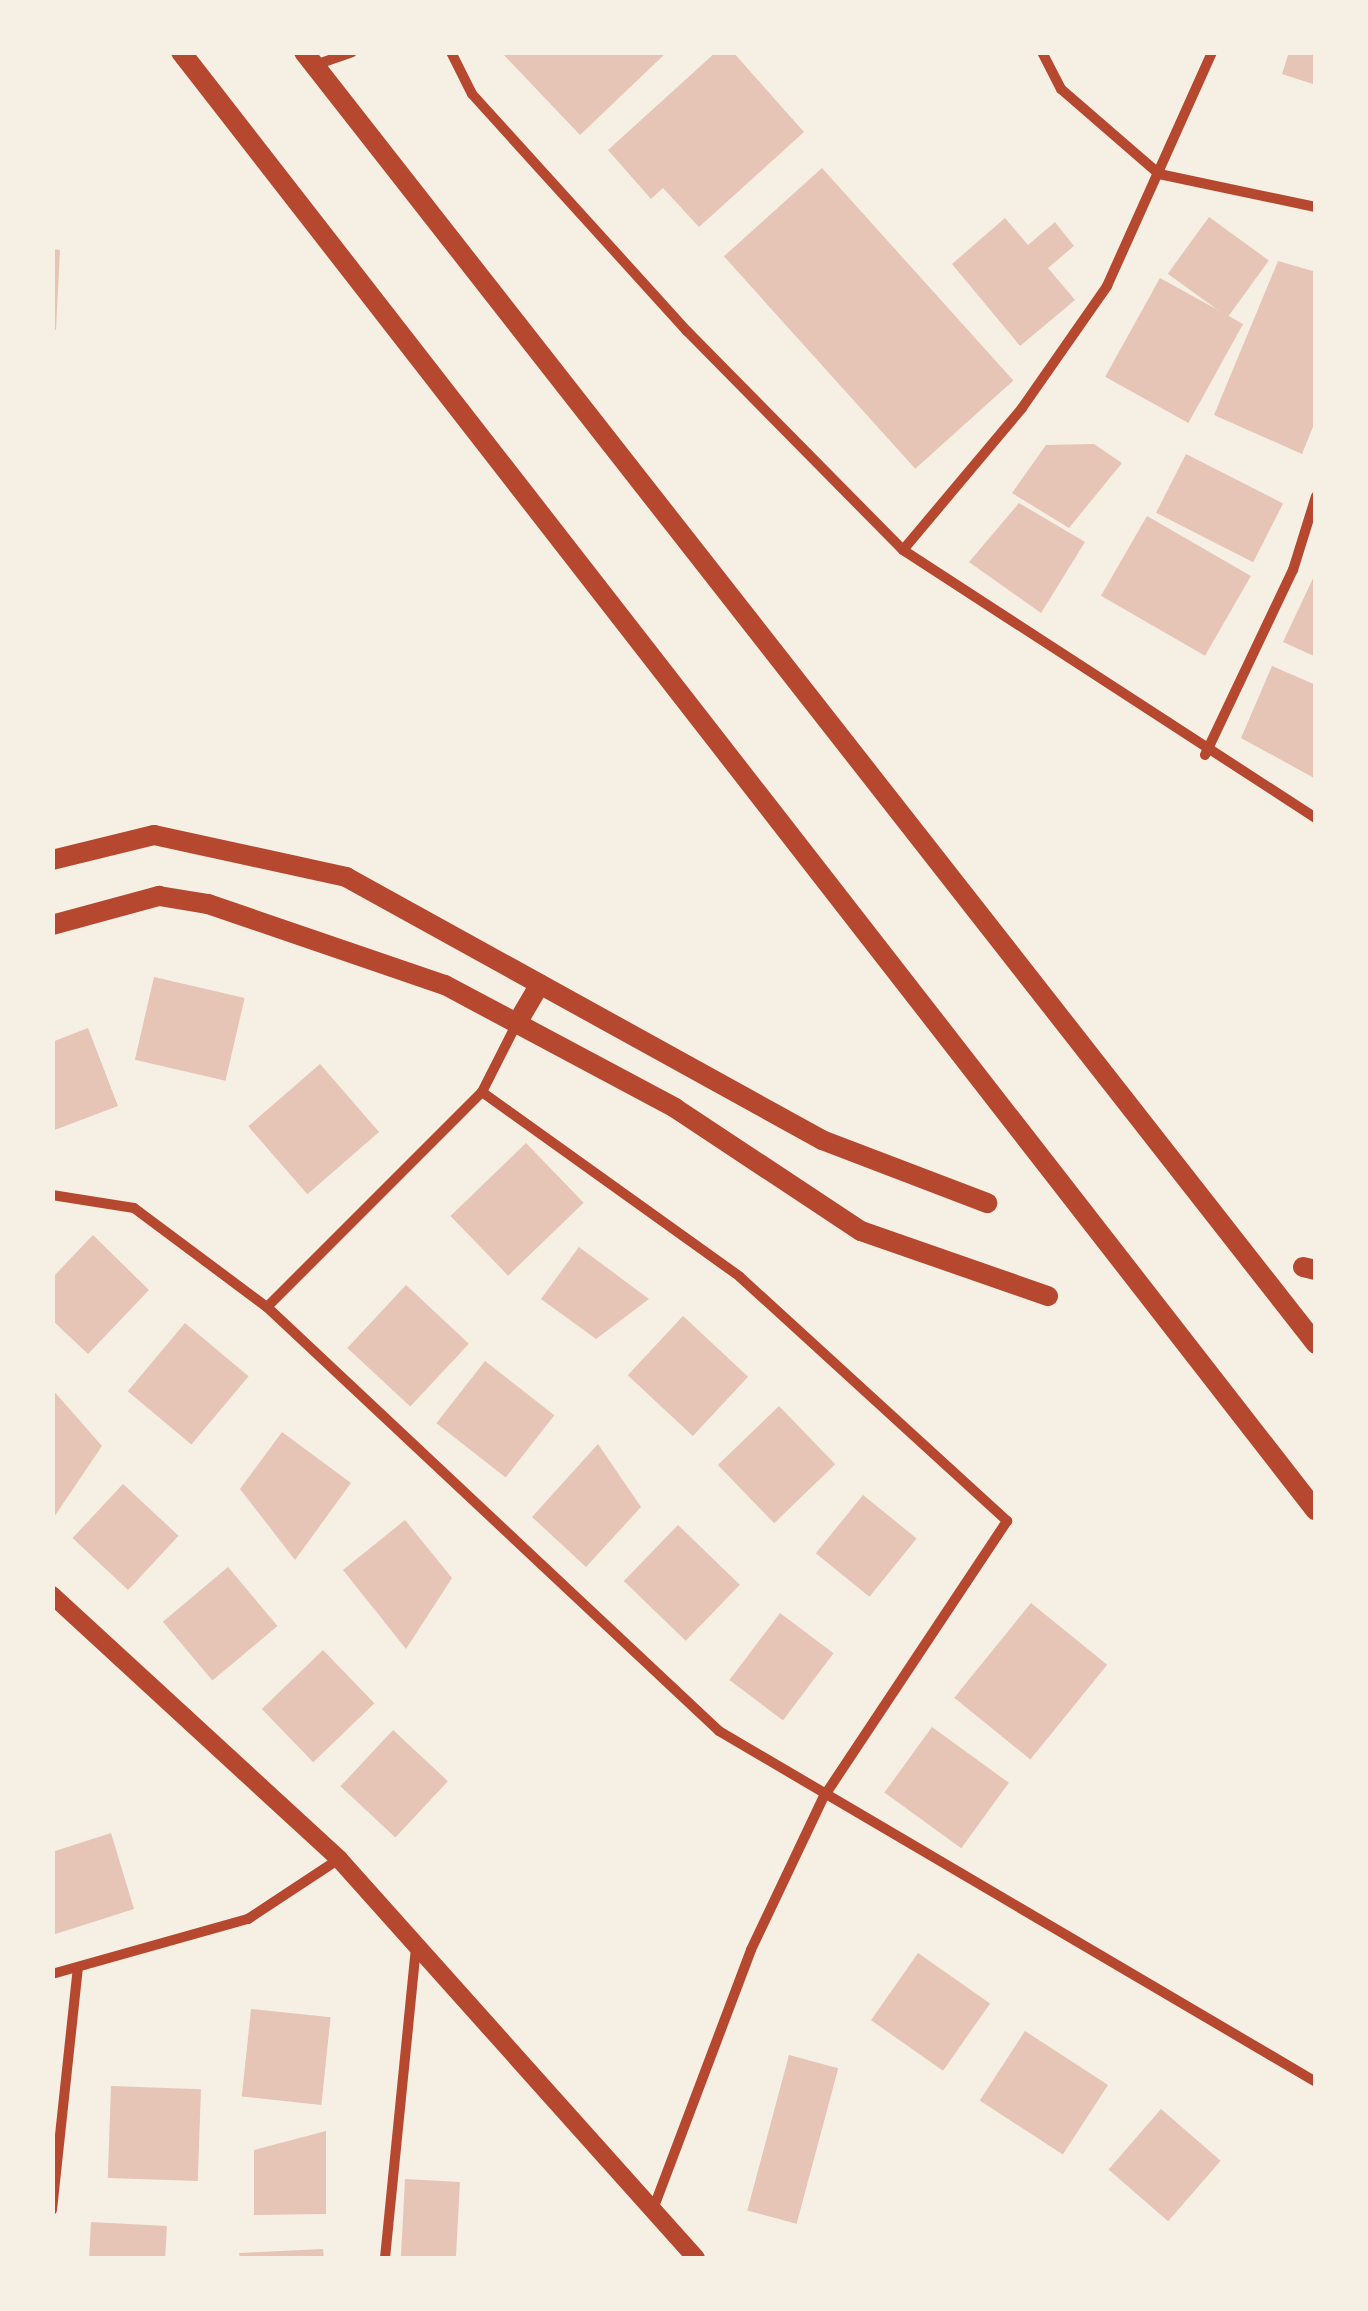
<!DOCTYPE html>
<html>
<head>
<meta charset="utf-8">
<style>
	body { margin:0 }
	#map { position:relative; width:1368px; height:2311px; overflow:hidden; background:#f6efe4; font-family:"Public Sans",sans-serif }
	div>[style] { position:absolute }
	.building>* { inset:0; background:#e6c5b7; transform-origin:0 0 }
	.minor>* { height:10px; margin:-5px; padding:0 5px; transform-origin:5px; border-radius:5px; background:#b5482f }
	.tertiary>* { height:18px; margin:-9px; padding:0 9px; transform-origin:9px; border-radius:9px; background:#b5482f }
	.secondary>* { height:20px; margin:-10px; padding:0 10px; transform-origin:10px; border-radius:10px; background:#b5482f }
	span { translate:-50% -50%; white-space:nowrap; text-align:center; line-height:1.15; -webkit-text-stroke:9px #f6efe4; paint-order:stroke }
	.frame { position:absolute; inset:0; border:55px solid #f6efe4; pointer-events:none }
</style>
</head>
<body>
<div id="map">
	<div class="building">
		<i style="clip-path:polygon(501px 52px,667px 52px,580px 135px)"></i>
		<i style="clip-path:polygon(716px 52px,733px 52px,804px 132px,699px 227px,663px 188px,651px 199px,608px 150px)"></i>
		<i style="clip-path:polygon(1289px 52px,1316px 52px,1316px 85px,1282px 74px)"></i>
		<i style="left:822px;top:168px;width:286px;height:132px;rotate:48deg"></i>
		<i style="left:1209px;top:217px;width:74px;height:70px;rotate:36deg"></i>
		<i style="clip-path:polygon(1005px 218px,1028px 245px,1055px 222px,1074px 246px,1048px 268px,1075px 300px,1020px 346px,952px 264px)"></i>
		<i style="clip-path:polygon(52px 249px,60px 250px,56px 330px,52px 330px)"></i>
		<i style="clip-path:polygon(1278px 261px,1316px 272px,1316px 419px,1302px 454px,1214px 415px)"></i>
		<i style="left:1160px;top:278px;width:95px;height:113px;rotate:29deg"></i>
		<i style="clip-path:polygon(1094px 444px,1122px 463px,1069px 528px,1012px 493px,1046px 445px)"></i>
		<i style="left:1186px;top:454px;width:109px;height:66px;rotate:27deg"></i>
		<i style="clip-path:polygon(1019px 503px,1085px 542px,1041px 613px,969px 562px)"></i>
		<i style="left:1147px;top:516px;width:120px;height:92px;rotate:30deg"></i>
		<i style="clip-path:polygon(1316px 572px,1316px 657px,1283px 642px)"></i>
		<i style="clip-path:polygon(1272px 666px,1316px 685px,1316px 779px,1241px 738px)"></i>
		<i style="left:154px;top:977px;width:93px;height:85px;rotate:13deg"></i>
		<i style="clip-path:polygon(88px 1028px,118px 1106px,52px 1131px,52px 1042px)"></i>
		<i style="left:320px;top:1064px;width:90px;height:95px;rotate:49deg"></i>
		<i style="left:526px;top:1143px;width:83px;height:105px;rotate:46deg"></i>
		<i style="clip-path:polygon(93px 1235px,149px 1290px,88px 1354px,52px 1320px,52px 1278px)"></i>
		<i style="clip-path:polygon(579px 1247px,649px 1299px,596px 1339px,541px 1299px)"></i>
		<i style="left:406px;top:1285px;width:86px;height:86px;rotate:43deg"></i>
		<i style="left:683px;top:1316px;width:89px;height:81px;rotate:43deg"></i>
		<i style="left:185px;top:1323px;width:83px;height:89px;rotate:40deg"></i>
		<i style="left:485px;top:1361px;width:88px;height:79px;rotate:38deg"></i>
		<i style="clip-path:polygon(52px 1389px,102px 1446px,52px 1520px)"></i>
		<i style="left:779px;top:1406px;width:81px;height:85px;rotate:46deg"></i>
		<i style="clip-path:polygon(282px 1432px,351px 1483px,295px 1560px,240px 1489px)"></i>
		<i style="clip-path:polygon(598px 1444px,641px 1507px,586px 1567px,532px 1517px)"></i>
		<i style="left:123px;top:1484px;width:76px;height:74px;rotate:43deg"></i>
		<i style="left:863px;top:1495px;width:69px;height:75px;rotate:39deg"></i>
		<i style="clip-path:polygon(405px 1520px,452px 1578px,406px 1649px,343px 1570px)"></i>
		<i style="left:678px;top:1525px;width:86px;height:78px;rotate:44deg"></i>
		<i style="left:228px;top:1567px;width:77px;height:85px;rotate:50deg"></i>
		<i style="left:1031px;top:1603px;width:98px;height:122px;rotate:39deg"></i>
		<i style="left:780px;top:1613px;width:67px;height:84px;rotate:37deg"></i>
		<i style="left:323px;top:1650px;width:74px;height:85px;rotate:46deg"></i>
		<i style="left:932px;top:1727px;width:95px;height:81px;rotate:36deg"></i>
		<i style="left:393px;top:1730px;width:75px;height:77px;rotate:43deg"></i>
		<i style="clip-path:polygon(111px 1833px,134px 1909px,52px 1935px,52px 1852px)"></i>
		<i style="left:918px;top:1953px;width:88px;height:82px;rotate:35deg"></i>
		<i style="left:251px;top:2009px;width:80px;height:88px;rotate:6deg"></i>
		<i style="left:1025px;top:2031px;width:99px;height:83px;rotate:33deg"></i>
		<i style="left:789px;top:2055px;width:51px;height:161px;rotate:15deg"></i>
		<i style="left:111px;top:2086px;width:90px;height:92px;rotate:2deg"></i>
		<i style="left:1161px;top:2109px;width:79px;height:80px;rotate:41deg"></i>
		<i style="clip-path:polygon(326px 2131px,326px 2214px,254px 2215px,254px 2150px)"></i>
		<i style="left:405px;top:2179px;width:55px;height:79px;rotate:3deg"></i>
		<i style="left:91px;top:2222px;width:76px;height:36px;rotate:3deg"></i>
		<i style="clip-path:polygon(323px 2249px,324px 2258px,240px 2258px,239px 2253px)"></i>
	</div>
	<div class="minor">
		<i style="left:451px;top:52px;width:47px;rotate:63.4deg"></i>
		<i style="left:472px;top:94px;width:320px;rotate:47.8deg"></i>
		<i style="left:687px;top:331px;width:308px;rotate:45.4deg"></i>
		<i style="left:903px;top:550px;width:492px;rotate:33deg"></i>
		<i style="left:1042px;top:52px;width:42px;rotate:62.8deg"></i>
		<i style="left:1061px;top:89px;width:130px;rotate:40.9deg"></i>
		<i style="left:1159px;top:174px;width:160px;rotate:11.9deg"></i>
		<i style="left:315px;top:65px;width:39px;rotate:-19deg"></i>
		<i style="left:903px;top:550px;width:185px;rotate:-50deg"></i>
		<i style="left:1022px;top:408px;width:149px;rotate:-55.1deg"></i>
		<i style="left:1107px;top:286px;width:256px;rotate:-65.8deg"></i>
		<i style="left:1205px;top:755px;width:205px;rotate:-64.6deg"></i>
		<i style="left:1293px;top:570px;width:77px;rotate:-72.7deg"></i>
		<i style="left:482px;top:1092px;width:317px;rotate:35.6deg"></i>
		<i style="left:740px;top:1277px;width:362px;rotate:42.4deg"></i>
		<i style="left:1007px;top:1521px;width:330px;rotate:123.6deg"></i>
		<i style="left:824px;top:1796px;width:170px;rotate:115.4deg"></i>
		<i style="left:751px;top:1950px;width:275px;rotate:110.7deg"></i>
		<i style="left:52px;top:1195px;width:83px;rotate:9deg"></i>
		<i style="left:134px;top:1208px;width:166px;rotate:36.7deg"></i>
		<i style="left:267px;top:1307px;width:620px;rotate:43.17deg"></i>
		<i style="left:719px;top:1731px;width:693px;rotate:30.45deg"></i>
		<i style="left:267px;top:1307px;width:304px;rotate:-45deg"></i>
		<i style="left:482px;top:1092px;width:77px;rotate:-63.1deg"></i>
		<i style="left:52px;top:1974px;width:204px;rotate:-15.7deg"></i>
		<i style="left:248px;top:1919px;width:109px;rotate:-33.4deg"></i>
		<i style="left:52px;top:2210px;width:244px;rotate:-83.9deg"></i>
		<i style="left:385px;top:2258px;width:314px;rotate:-84.3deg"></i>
	</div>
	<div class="tertiary">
		<i style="left:52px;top:1595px;width:390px;rotate:42.6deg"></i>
		<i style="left:339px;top:1859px;width:535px;rotate:48.18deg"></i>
	</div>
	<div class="secondary">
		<i style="left:181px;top:52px;width:1848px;rotate:52.12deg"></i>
		<i style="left:304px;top:52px;width:1641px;rotate:51.93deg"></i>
		<i style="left:52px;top:860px;width:105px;rotate:-13.8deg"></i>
		<i style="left:154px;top:835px;width:197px;rotate:12.3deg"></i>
		<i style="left:346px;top:877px;width:544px;rotate:28.92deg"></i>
		<i style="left:822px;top:1140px;width:177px;rotate:20.9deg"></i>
		<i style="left:52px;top:925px;width:111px;rotate:-15.2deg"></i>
		<i style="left:159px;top:896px;width:50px;rotate:9.3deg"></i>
		<i style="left:208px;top:904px;width:250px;rotate:18.9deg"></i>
		<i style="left:445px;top:985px;width:261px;rotate:28.1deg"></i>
		<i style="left:675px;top:1108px;width:223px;rotate:33.5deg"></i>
		<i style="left:861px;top:1231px;width:198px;rotate:19.2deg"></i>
		<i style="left:517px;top:1023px;width:45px;rotate:-59.5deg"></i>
		<i style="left:1303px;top:1267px;width:13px;rotate:13deg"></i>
	</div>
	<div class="frame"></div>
</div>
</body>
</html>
